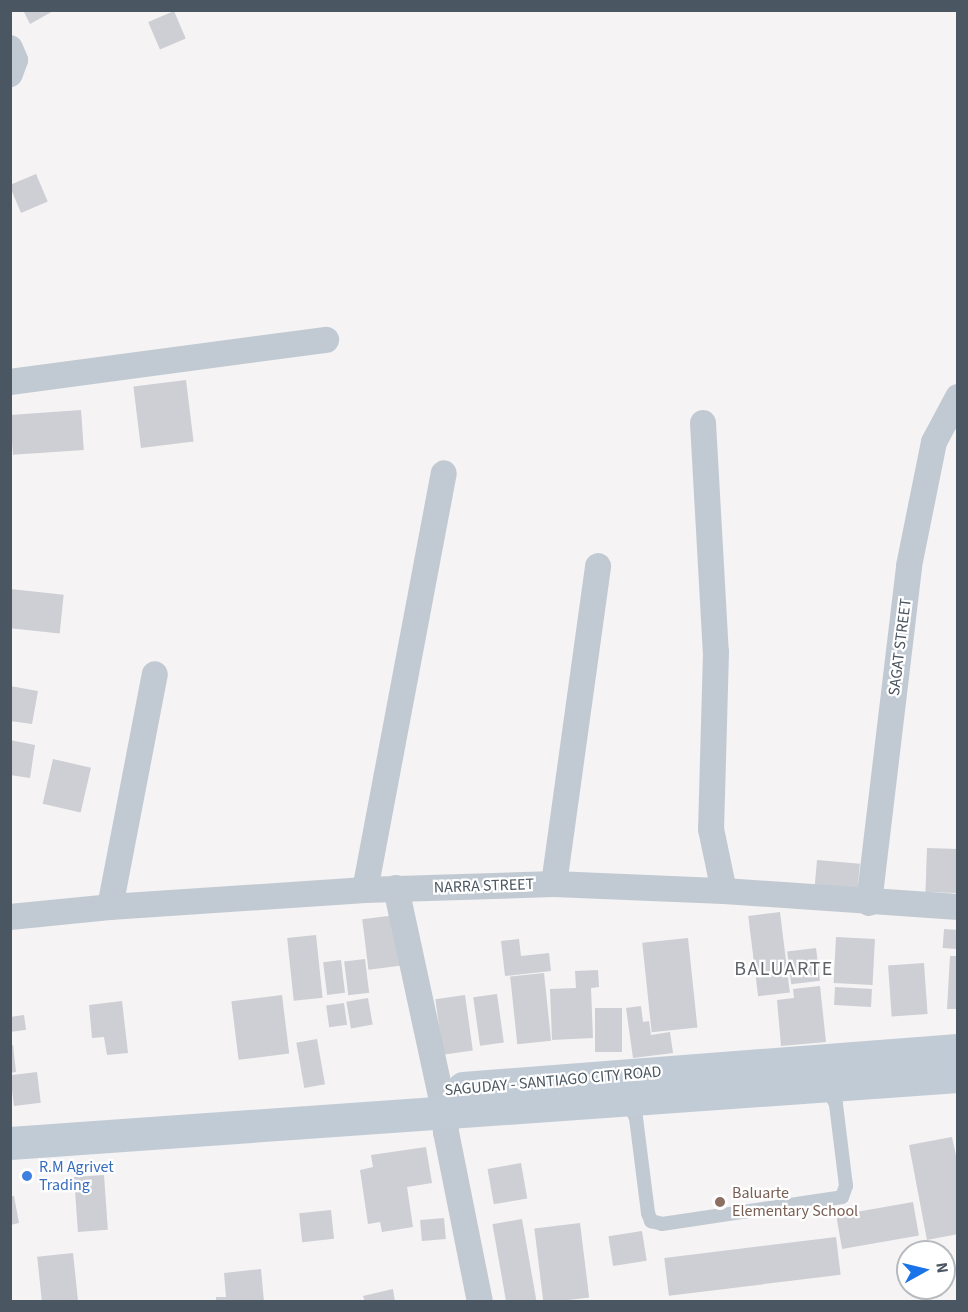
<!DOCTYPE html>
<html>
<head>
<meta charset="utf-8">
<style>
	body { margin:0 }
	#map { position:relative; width:968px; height:1312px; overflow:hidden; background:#f5f3f3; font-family:"Source Sans 3",sans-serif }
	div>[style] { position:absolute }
	.building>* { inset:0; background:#cdcfd5; transform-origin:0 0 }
	.service>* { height:14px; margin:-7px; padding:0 7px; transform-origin:7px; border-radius:7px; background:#c1cad2 }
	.minor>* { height:26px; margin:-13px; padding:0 13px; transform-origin:13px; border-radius:13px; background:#c1cad2 }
	.secondary>* { height:33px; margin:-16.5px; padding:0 16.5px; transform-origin:16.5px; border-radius:16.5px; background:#c1cbd6 }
	.dots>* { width:16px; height:16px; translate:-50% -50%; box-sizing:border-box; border:3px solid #fff; border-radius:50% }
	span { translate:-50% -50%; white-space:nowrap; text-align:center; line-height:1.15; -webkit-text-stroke:4.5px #fff; paint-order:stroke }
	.street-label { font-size:16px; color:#4a5661 }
	.shop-label { font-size:16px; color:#366cbe }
	.left { translate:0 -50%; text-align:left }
	.education-label { font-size:16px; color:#785e54 }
	.quarter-label { font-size:20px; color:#5f6368; letter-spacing:1.5px }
	.frame { position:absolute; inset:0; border:12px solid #4a5661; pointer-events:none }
	.north { position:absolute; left:896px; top:1240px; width:60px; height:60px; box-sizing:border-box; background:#fff; border:2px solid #b7bbc0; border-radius:50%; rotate:82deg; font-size:16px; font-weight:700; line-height:24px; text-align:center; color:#4a5661 }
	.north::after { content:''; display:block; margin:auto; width:21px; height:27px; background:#1a73e8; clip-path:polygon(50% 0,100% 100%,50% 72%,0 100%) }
</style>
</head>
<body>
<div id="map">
	<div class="building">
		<i style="clip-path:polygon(23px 10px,55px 10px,30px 24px)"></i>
		<i style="left:174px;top:11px;width:30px;height:28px;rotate:67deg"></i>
		<i style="left:36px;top:174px;width:30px;height:29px;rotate:67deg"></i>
		<i style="left:186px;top:380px;width:62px;height:53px;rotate:83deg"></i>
		<i style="left:81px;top:410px;width:40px;height:71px;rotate:86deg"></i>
		<i style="left:10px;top:589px;width:54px;height:39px;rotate:6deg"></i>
		<i style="clip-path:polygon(10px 686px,38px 691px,32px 724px,10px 721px)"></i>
		<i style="clip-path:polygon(10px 740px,35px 745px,30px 778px,10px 775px)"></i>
		<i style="left:53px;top:759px;width:39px;height:46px;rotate:13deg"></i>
		<i style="left:927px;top:848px;width:31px;height:44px;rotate:2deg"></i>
		<i style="left:817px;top:860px;width:43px;height:31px;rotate:5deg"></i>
		<i style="left:780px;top:912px;width:81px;height:32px;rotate:83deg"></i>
		<i style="left:396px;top:915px;width:51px;height:34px;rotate:83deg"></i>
		<i style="left:944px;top:929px;width:14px;height:19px;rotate:4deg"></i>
		<i style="left:316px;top:935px;width:63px;height:29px;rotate:84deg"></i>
		<i style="left:836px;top:937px;width:39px;height:46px;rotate:3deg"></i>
		<i style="left:688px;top:938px;width:90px;height:46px;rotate:84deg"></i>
		<i style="clip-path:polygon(519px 939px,521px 956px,549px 953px,551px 971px,505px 976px,501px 941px)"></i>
		<i style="left:816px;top:948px;width:33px;height:29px;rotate:83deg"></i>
		<i style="clip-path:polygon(950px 956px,958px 956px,958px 1009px,947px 1009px)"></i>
		<i style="left:365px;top:959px;width:34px;height:21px;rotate:83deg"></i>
		<i style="left:341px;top:960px;width:33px;height:18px;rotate:83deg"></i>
		<i style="left:924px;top:963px;width:51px;height:36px;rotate:86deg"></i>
		<i style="clip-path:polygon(598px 970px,599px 987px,591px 988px,593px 1038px,552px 1040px,550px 989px,576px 988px,575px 971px)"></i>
		<i style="left:544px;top:973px;width:68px;height:34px;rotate:84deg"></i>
		<i style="clip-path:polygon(820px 986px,826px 1042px,781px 1046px,777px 1000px,794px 998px,793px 989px)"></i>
		<i style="left:835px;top:987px;width:37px;height:18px;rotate:3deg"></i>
		<i style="left:497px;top:994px;width:49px;height:24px;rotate:82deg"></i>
		<i style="left:282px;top:995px;width:59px;height:51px;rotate:83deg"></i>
		<i style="left:465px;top:995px;width:56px;height:30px;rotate:82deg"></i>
		<i style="left:368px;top:998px;width:27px;height:22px;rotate:80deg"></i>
		<i style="clip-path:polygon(122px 1001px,128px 1053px,107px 1055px,104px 1037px,92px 1038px,89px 1005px)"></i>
		<i style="left:344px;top:1003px;width:22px;height:18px;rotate:82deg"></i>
		<i style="clip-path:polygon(641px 1006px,643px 1022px,649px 1021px,651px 1035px,670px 1032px,673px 1053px,633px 1058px,626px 1008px)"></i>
		<i style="left:595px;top:1008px;width:27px;height:44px"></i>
		<i style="left:24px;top:1015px;width:15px;height:14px;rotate:82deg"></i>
		<i style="left:317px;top:1039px;width:46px;height:21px;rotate:80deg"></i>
		<i style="clip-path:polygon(10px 1045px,13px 1045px,16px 1072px,10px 1073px)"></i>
		<i style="left:37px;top:1072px;width:31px;height:27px;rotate:83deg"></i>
		<i style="clip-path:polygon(952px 1137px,958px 1165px,958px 1234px,927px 1240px,909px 1145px)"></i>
		<i style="clip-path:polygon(426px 1147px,432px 1183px,407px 1187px,413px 1227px,382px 1232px,380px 1222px,368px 1224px,360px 1170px,373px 1167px,371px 1155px)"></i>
		<i style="left:521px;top:1163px;width:36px;height:34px;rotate:80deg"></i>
		<i style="left:104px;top:1175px;width:55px;height:30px;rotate:86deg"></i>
		<i style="clip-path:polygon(10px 1196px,14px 1196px,19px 1223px,10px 1225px)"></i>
		<i style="left:913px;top:1202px;width:34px;height:78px;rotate:80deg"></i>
		<i style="left:331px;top:1210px;width:29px;height:32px;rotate:84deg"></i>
		<i style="left:444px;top:1218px;width:21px;height:24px;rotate:85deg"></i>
		<i style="left:522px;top:1219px;width:84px;height:30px;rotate:80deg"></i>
		<i style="left:580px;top:1223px;width:75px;height:46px;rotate:83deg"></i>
		<i style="left:642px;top:1231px;width:30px;height:34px;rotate:81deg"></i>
		<i style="left:836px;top:1237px;width:38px;height:173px;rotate:83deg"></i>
		<i style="left:73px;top:1253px;width:49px;height:36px;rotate:84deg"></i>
		<i style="clip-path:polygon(261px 1269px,264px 1302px,216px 1302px,216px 1297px,226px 1297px,224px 1273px)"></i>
		<i style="clip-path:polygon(393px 1289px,395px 1302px,365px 1302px,363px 1296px)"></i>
	</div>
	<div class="service">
		<i style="left:627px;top:1101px;width:19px;rotate:62deg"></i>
		<i style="left:636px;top:1118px;width:96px;rotate:82.8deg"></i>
		<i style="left:648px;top:1213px;width:9px;rotate:69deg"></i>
		<i style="left:651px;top:1221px;width:11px;rotate:15deg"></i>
		<i style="left:662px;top:1224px;width:182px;rotate:-8.5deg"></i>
		<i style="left:842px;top:1197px;width:12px;rotate:-70deg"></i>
		<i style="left:846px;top:1186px;width:83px;rotate:-97deg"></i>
		<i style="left:836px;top:1104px;width:21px;rotate:-119deg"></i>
	</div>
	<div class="minor">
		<i style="left:10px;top:48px;width:13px;rotate:67deg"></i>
		<i style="left:15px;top:60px;width:15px;rotate:110deg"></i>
		<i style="left:10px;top:382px;width:319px;rotate:-7.6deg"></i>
		<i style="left:703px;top:423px;width:229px;rotate:86.8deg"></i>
		<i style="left:716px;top:652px;width:177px;rotate:91.6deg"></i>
		<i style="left:711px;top:829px;width:63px;rotate:78.2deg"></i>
		<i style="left:554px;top:884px;width:321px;rotate:-82.1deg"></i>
		<i style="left:396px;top:888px;width:227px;rotate:77.8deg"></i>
		<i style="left:444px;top:1110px;width:22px;rotate:85deg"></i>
		<i style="left:446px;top:1132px;width:173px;rotate:78.7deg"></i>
		<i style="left:365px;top:890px;width:424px;rotate:-79.3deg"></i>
		<i style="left:869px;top:903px;width:339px;rotate:-83.2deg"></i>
		<i style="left:909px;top:566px;width:126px;rotate:-78.6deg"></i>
		<i style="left:934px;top:442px;width:51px;rotate:-61.9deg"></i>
		<i style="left:110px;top:907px;width:237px;rotate:-79.1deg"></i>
		<i style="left:10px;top:917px;width:100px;rotate:-5.7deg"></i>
		<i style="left:110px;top:907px;width:256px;rotate:-3.8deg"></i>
		<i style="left:365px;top:890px;width:189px;rotate:-1.8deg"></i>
		<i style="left:554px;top:884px;width:170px;rotate:2.4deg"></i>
		<i style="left:724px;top:891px;width:235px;rotate:3.9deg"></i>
	</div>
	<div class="secondary">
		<i style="left:463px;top:1088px;width:496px;rotate:-4.4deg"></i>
		<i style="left:10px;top:1143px;width:950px;rotate:-4.04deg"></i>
	</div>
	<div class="dots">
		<i style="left:27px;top:1176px;background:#3f7fe0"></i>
		<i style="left:720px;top:1202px;background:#8d6e63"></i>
	</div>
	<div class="street-label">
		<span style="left:900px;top:647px;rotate:-83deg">SAGAT STREET</span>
		<span style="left:484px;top:886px;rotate:-2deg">NARRA STREET</span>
		<span style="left:553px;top:1081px;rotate:-5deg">SAGUDAY - SANTIAGO CITY ROAD</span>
	</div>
	<div class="shop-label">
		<span class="left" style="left:39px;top:1176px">R.M Agrivet<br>Trading</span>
	</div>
	<div class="education-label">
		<span class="left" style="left:732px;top:1202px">Baluarte<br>Elementary School</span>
	</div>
	<div class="quarter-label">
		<span style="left:784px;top:969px">BALUARTE</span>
	</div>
	<div class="frame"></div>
	<div class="north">N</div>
</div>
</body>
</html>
